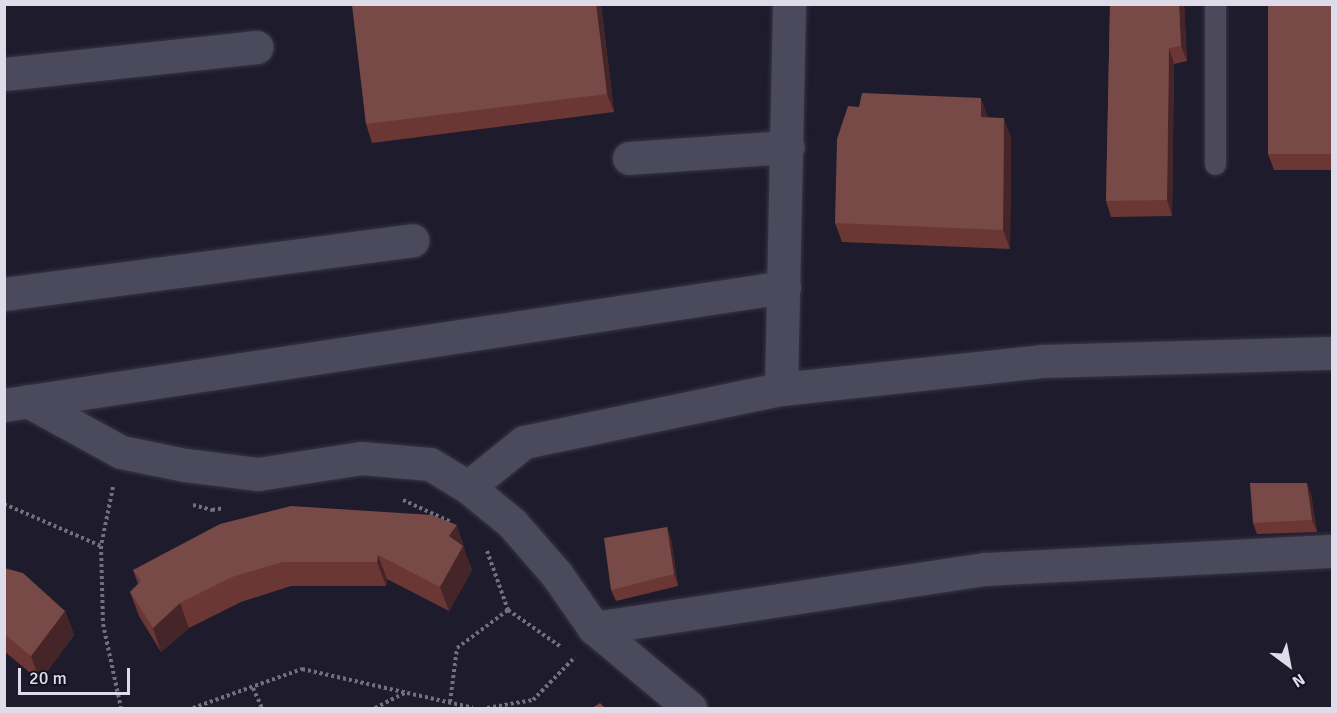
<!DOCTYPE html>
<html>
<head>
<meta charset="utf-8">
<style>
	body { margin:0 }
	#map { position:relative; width:1337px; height:713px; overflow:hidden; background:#1d1b2c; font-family:Signika,sans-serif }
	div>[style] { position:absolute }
	.path>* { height:4px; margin-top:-2px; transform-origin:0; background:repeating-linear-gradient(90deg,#71707e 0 3px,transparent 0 6px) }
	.roads { filter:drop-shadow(0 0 2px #373543) drop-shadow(0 0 2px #373543) }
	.lane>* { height:21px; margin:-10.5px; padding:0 10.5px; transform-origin:10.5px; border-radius:10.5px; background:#4b4a5d }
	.street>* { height:33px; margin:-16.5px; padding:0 16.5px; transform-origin:16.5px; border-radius:16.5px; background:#4b4a5d }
	.wall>* { inset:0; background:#6b3734 }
	.shaded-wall>* { inset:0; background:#462528 }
	.building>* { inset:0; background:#774947; transform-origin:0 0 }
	span { translate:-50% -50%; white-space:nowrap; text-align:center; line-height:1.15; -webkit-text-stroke:6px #141222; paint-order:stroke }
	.frame { position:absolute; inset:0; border:6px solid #dddce8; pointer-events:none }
	.north { position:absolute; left:1259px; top:635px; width:60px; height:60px; -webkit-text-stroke:4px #141222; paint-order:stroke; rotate:148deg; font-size:16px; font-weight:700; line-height:24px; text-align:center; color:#dddce8 }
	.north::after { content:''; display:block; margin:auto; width:21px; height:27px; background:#dddce8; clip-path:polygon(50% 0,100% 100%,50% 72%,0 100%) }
	.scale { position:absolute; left:18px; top:668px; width:112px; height:27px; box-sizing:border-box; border:3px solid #dddce8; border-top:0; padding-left:8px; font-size:18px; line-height:21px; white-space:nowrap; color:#dddce8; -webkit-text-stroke:4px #141222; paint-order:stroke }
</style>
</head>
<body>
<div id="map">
	<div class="path">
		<i style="left:113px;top:487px;width:60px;rotate:101.5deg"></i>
		<i style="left:101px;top:546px;width:78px;rotate:88.5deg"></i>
		<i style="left:103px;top:624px;width:86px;rotate:77.9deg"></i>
		<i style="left:403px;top:500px;width:53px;rotate:24.6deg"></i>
		<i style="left:4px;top:504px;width:106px;rotate:23.4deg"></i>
		<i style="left:193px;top:505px;width:20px;rotate:15deg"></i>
		<i style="left:212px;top:510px;width:12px;rotate:-9deg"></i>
		<i style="left:487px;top:551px;width:63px;rotate:70.4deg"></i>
		<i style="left:508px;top:610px;width:65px;rotate:34.9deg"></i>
		<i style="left:253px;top:688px;width:22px;rotate:66deg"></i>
		<i style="left:450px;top:702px;width:54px;rotate:-82.6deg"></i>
		<i style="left:457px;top:648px;width:64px;rotate:-36.7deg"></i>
		<i style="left:193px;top:708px;width:116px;rotate:-19.7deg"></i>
		<i style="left:302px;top:669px;width:175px;rotate:12.8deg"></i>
		<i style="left:375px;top:708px;width:36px;rotate:-27deg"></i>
		<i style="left:487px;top:708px;width:47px;rotate:-9.9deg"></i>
		<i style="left:533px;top:700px;width:60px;rotate:-45.7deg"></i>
	</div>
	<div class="roads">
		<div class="lane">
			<i style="left:1215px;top:4px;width:160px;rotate:90deg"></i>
		</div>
		<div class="street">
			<i style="left:4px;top:74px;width:254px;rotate:-6.1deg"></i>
			<i style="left:629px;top:158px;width:159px;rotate:-4deg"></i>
			<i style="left:4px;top:294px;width:412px;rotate:-7.5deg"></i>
			<i style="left:781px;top:389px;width:385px;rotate:-88.8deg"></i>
			<i style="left:28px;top:401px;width:106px;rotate:28.7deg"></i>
			<i style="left:121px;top:452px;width:65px;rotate:11.5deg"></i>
			<i style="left:185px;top:465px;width:74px;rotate:7deg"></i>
			<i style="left:258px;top:474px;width:104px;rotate:-8.8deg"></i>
			<i style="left:361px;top:458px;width:69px;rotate:5deg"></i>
			<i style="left:430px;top:464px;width:44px;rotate:31.2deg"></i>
			<i style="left:468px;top:487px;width:57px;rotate:39.3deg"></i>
			<i style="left:512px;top:523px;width:69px;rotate:49.1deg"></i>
			<i style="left:557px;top:575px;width:65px;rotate:55.1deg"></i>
			<i style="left:594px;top:628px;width:125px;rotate:39.8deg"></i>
			<i style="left:4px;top:405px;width:789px;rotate:-8.6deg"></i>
			<i style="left:468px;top:487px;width:72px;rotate:-38.8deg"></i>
			<i style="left:524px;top:442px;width:262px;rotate:-11.7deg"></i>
			<i style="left:781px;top:389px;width:262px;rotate:-6.1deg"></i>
			<i style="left:1041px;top:361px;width:291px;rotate:-1.6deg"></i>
			<i style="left:594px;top:628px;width:395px;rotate:-8.6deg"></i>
			<i style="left:985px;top:569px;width:347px;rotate:-3deg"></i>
		</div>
	</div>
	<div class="wall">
		<i style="clip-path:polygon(352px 4px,601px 4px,614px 112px,372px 143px,366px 124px)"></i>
		<i style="clip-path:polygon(1110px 4px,1184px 4px,1187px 61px,1174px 64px,1172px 216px,1111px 217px,1106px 201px)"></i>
		<i style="clip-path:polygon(1332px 4px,1332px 170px,1274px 170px,1268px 154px)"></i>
		<i style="clip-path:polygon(988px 117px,1011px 137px,1010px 249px,842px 242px,835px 223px)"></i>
		<i style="clip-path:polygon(1311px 494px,1317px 532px,1257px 534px,1253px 523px)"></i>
		<i style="clip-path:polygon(667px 527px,671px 539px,678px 586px,616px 601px,611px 590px)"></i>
		<i style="clip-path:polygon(465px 549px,464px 550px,472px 570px,449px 611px,387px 579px,386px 586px,291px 586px,241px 602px,189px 628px,161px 652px,139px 616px,130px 592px,138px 584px,133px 570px)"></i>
		<i style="clip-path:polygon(4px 568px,65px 611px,74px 635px,40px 681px,4px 651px)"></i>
	</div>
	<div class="shaded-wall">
		<i style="clip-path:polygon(596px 4px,601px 4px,614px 112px,607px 94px)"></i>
		<i style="clip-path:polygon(1179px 4px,1184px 4px,1187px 61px,1181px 46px)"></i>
		<i style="clip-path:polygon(1169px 48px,1174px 64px,1172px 216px,1167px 200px)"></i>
		<i style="clip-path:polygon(981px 98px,988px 117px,981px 117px)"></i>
		<i style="clip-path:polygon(1004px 118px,1011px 137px,1010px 249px,1003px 230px)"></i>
		<i style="clip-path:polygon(1307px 483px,1311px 494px,1317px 532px,1312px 520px)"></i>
		<i style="clip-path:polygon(457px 525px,465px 549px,464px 550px,472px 570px,449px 611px,440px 587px,449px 536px)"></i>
		<i style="clip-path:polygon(667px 527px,671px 539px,678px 586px,674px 574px)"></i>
		<i style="clip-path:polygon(378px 555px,387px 579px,386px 586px,377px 562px)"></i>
		<i style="clip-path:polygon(180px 603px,189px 628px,161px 652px,153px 628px)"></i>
		<i style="clip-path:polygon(65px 611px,74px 635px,40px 681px,31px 656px)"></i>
	</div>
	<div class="building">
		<i style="clip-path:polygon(352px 4px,596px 4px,607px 94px,366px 124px)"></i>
		<i style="clip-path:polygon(1110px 4px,1179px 4px,1181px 46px,1169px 48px,1167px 200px,1106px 201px)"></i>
		<i style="left:1268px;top:4px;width:64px;height:150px"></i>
		<i style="clip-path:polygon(862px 93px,981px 98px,981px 117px,1004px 118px,1003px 230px,835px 223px,837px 139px,848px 106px,859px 107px)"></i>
		<i style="clip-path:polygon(1250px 483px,1307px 483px,1312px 520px,1253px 523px)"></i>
		<i style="clip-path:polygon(291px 506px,432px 515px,457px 525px,449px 536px,463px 546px,440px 587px,378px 555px,377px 562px,283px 562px,232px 577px,180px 603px,153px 628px,130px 592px,141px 581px,133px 570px,220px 524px)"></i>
		<i style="clip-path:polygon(667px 527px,674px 574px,611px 590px,604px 538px)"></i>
		<i style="clip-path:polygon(4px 568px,23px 573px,65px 611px,31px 656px,4px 634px)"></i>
		<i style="clip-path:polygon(600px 703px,605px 708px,592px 708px)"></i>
	</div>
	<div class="frame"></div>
	<div class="north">N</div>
	<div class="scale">20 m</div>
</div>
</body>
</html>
